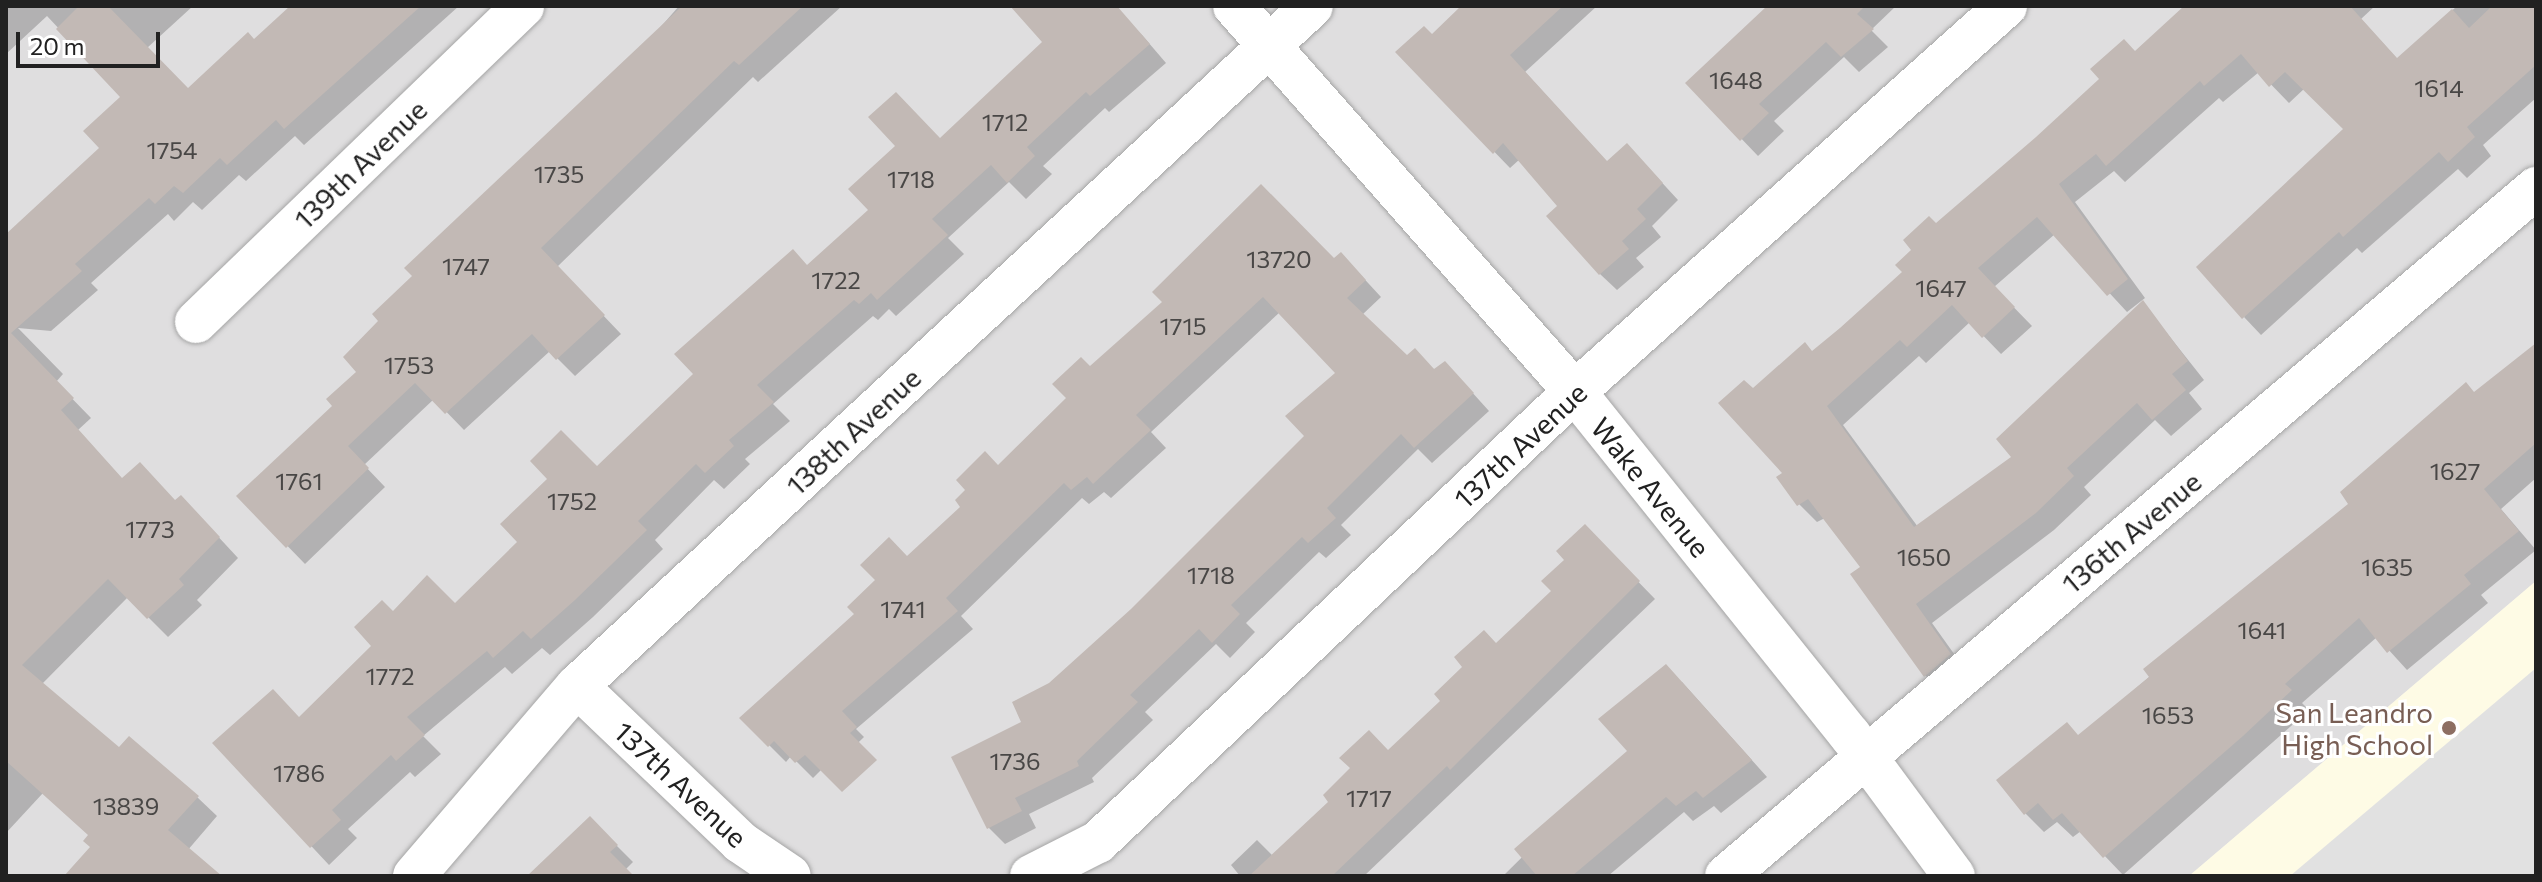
<!DOCTYPE html>
<html>
<head>
<meta charset="utf-8">
<style>
	body { margin:0 }
	#map { position:relative; width:2542px; height:882px; overflow:hidden; background:#f1eee9; font-family:Commissioner,sans-serif }
	div>[style] { position:absolute }
	.residential>* { inset:0; background:#dfdedf }
	.education>* { inset:0; background:#fefbe5 }
	.parking>* { inset:0; background:#e1e1e1 }
	.shadow>* { inset:0; background:#0003 }
	.building>* { inset:0; background:#c2b9b5 }
	.roads { filter:drop-shadow(0 0 2px #a5a5a5) drop-shadow(0 0 2px #a5a5a5) }
	.minor>* { height:42px; margin:-21px; padding:0 21px; transform-origin:21px; border-radius:21px; background:#fff }
	.dots>* { width:22px; height:22px; translate:-50% -50%; box-sizing:border-box; border:4px solid #fff; border-radius:50% }
	span { translate:-50% -50%; white-space:nowrap; text-align:center; line-height:1.15; -webkit-text-stroke:6px #fff; paint-order:stroke }
	.number-label { font-size:24px; color:#494746 }
	.number-label span { -webkit-text-stroke-width:0 }
	.street-label { font-size:28px; color:#212121 }
	.education-label { font-size:28px; color:#785e54 }
	.right { translate:-100% -50%; text-align:right }
	.frame { position:absolute; inset:0; border:8px solid #212121; pointer-events:none }
	.scale { position:absolute; left:16px; top:32px; width:144px; height:36px; box-sizing:border-box; border:4px solid #212121; border-top:0; padding-left:10px; font-size:24px; line-height:28px; white-space:nowrap; color:#212121; -webkit-text-stroke:6px #fff; paint-order:stroke }
</style>
</head>
<body>
<div id="map">
	<div class="residential">
		<i style="clip-path:polygon(6px 6px,2536px 6px,2536px 581px,2189px 876px,6px 876px)"></i>
	</div>
	<div class="education">
		<i style="clip-path:polygon(2536px 581px,2536px 876px,2189px 876px)"></i>
	</div>
	<div class="parking">
		<i style="clip-path:polygon(2536px 668px,2536px 876px,2290px 876px)"></i>
	</div>
	<div class="shadow">
		<i style="clip-path:polygon(6px 6px,193px 6px,147px 48px,188px 90px,311px 6px,459px 6px,304px 145px,295px 136px,246px 181px,239px 175px,202px 210px,193px 202px,174px 221px,168px 214px,91px 283px,98px 290px,51px 331px,18px 328px,63px 374px,56px 382px,91px 418px,78px 430px,123px 480px,200px 517px,238px 558px,197px 600px,202px 605px,168px 637px,128px 597px,42px 684px,119px 750px,197px 797px,217px 816px,187px 851px,213px 876px,67px 876px,92px 847px,90px 836px,43px 793px,6px 833px,6px 237px,102px 148px,123px 97px,47px 16px,6px 54px)"></i>
		<i style="clip-path:polygon(679px 6px,842px 6px,758px 82px,753px 77px,557px 267px,621px 334px,575px 376px,550px 351px,464px 430px,434px 399px,364px 465px,385px 487px,305px 564px,239px 496px,335px 406px,359px 372px)"></i>
		<i style="clip-path:polygon(1013px 6px,1103px 6px,1142px 35px,1166px 63px,1109px 112px,1105px 108px,1043px 166px,1052px 174px,1026px 199px,1009px 182px,948px 238px,964px 254px,896px 316px,889px 309px,878px 320px,873px 316px,773px 404px,790px 421px,745px 459px,750px 464px,724px 489px,714px 480px,655px 540px,663px 549px,593px 617px,550px 655px,542px 648px,512px 674px,505px 667px,423px 736px,441px 754px,415px 777px,410px 772px,348px 829px,357px 838px,329px 865px,215px 743px,300px 719px,374px 646px,393px 614px,455px 606px,1045px 42px)"></i>
		<i style="clip-path:polygon(1471px 6px,1597px 6px,1525px 72px,1608px 163px,1643px 162px,1678px 200px,1652px 226px,1661px 237px,1636px 258px,1644px 267px,1617px 290px,1600px 274px,1560px 206px,1520px 159px,1510px 168px,1398px 52px,1432px 36px)"></i>
		<i style="clip-path:polygon(1770px 6px,1896px 6px,1871px 30px,1888px 47px,1859px 72px,1844px 57px,1774px 121px,1784px 131px,1758px 156px,1688px 83px)"></i>
		<i style="clip-path:polygon(2187px 6px,2375px 6px,2361px 19px,2398px 60px,2457px 6px,2536px 6px,2536px 98px,2483px 145px,2491px 156px,2467px 178px,2458px 169px,2362px 253px,2357px 248px,2261px 335px,2244px 317px,2346px 129px,2305px 88px,2289px 103px,2259px 72px,2223px 102px,2219px 98px,2125px 182px,2114px 171px,2075px 202px,2145px 298px,2127px 312px,2055px 234px,1994px 287px,2032px 326px,2001px 354px,1970px 322px,1926px 363px,1919px 356px,1843px 425px,1918px 527px,2014px 458px,2143px 303px,2204px 380px,2189px 393px,2202px 409px,2171px 436px,2155px 420px,2084px 487px,2091px 495px,2054px 530px,1932px 623px,1967px 672px,1943px 693px,1925px 675px,1862px 567px,1825px 518px,1817px 522px,1799px 504px,1752px 391px,1812px 353px,1905px 272px,1936px 226px)"></i>
		<i style="clip-path:polygon(1334px 260px,1357px 271px,1381px 297px,1362px 315px,1407px 358px,1461px 380px,1489px 411px,1432px 463px,1418px 449px,1341px 525px,1351px 535px,1326px 558px,1319px 552px,1246px 623px,1255px 632px,1230px 658px,1216px 644px,1145px 712px,1153px 720px,1092px 778px,1094px 782px,1029px 814px,1036px 828px,1005px 844px,988px 827px,1024px 723px,1050px 685px,1133px 610px,1307px 436px,1338px 374px,1280px 312px,1151px 432px,1166px 448px,1111px 498px,1104px 492px,1089px 504px,1082px 498px,961px 616px,973px 629px,856px 729px,864px 737px,826px 774px,822px 769px,813px 778px,791px 756px,786px 762px,742px 718px,856px 614px,1068px 398px,1090px 368px)"></i>
		<i style="clip-path:polygon(2536px 346px,2536px 478px,2501px 509px,2536px 550px,2481px 595px,2488px 603px,2407px 670px,2377px 637px,2302px 703px,2309px 710px,2123px 875px,2081px 831px,2073px 837px,2057px 822px,2044px 832px,2026px 814px,1999px 780px,2079px 737px)"></i>
		<i style="clip-path:polygon(1585px 527px,1655px 599px,1364px 876px,1240px 876px,1231px 865px,1257px 840px,1273px 856px,1389px 753px,1554px 591px)"></i>
		<i style="clip-path:polygon(1682px 682px,1767px 777px,1721px 813px,1714px 806px,1693px 821px,1684px 812px,1608px 876px,1503px 876px,1630px 751px)"></i>
		<i style="clip-path:polygon(590px 819px,633px 862px,625px 870px,631px 876px,535px 876px)"></i>
	</div>
	<div class="building">
		<i style="clip-path:polygon(79px 6px,108px 6px,188px 88px,248px 32px,254px 39px,290px 6px,421px 6px,284px 129px,276px 120px,227px 165px,220px 158px,183px 193px,174px 186px,155px 204px,149px 198px,75px 264px,82px 271px,11px 333px,74px 398px,61px 410px,122px 478px,140px 462px,175px 500px,181px 495px,220px 537px,179px 579px,184px 585px,147px 619px,108px 579px,22px 665px,119px 747px,129px 736px,199px 796px,168px 830px,222px 876px,64px 876px,90px 847px,83px 841px,88px 835px,6px 761px,6px 234px,99px 148px,83px 131px,120px 97px,56px 29px)"></i>
		<i style="clip-path:polygon(682px 6px,803px 6px,739px 65px,734px 61px,541px 248px,605px 315px,556px 360px,532px 334px,445px 414px,415px 383px,348px 446px,369px 468px,286px 548px,236px 496px,332px 406px,326px 399px,356px 372px,343px 357px,378px 321px,372px 314px,412px 276px,404px 268px)"></i>
		<i style="clip-path:polygon(1010px 6px,1117px 6px,1150px 44px,1090px 96px,1086px 92px,1027px 147px,1035px 156px,1007px 183px,991px 165px,932px 219px,948px 235px,877px 300px,871px 293px,859px 304px,854px 300px,757px 385px,774px 402px,729px 440px,734px 446px,705px 473px,696px 464px,638px 521px,647px 530px,575px 600px,531px 639px,523px 631px,493px 658px,487px 651px,407px 717px,425px 735px,396px 761px,391px 755px,332px 810px,341px 820px,310px 848px,212px 743px,273px 689px,299px 717px,371px 646px,354px 627px,382px 600px,393px 611px,427px 575px,455px 603px,517px 542px,500px 524px,547px 479px,530px 461px,561px 430px,597px 466px,693px 374px,674px 354px,793px 249px,807px 265px,868px 210px,848px 189px,895px 146px,868px 117px,896px 92px,940px 138px,1042px 42px)"></i>
		<i style="clip-path:polygon(1461px 6px,1563px 6px,1510px 55px,1607px 161px,1627px 143px,1663px 183px,1637px 209px,1646px 219px,1622px 241px,1629px 249px,1599px 275px,1546px 216px,1557px 206px,1503px 143px,1493px 154px,1395px 52px,1424px 26px,1432px 34px)"></i>
		<i style="clip-path:polygon(1767px 6px,1865px 6px,1857px 14px,1874px 29px,1841px 57px,1826px 42px,1759px 104px,1769px 113px,1740px 141px,1685px 83px)"></i>
		<i style="clip-path:polygon(2184px 6px,2350px 6px,2397px 58px,2452px 9px,2469px 28px,2492px 6px,2536px 6px,2536px 65px,2467px 127px,2475px 137px,2448px 162px,2439px 152px,2343px 237px,2339px 232px,2242px 319px,2196px 267px,2343px 129px,2285px 72px,2269px 87px,2241px 54px,2204px 86px,2200px 81px,2106px 166px,2096px 154px,2059px 184px,2128px 279px,2107px 296px,2037px 217px,1978px 268px,2015px 307px,1982px 338px,1952px 305px,1907px 347px,1900px 340px,1827px 406px,1914px 527px,2011px 457px,1996px 439px,2143px 300px,2188px 361px,2172px 374px,2186px 390px,2152px 420px,2137px 403px,2067px 468px,2074px 476px,2036px 513px,1916px 604px,1951px 654px,1924px 677px,1850px 574px,1860px 567px,1808px 499px,1797px 506px,1776px 477px,1782px 473px,1718px 403px,1744px 380px,1753px 388px,1805px 342px,1812px 351px,1840px 328px,1902px 272px,1895px 265px,1911px 250px,1903px 240px,1929px 216px,1936px 223px,2036px 137px,2099px 79px,2090px 69px,2124px 39px,2135px 51px)"></i>
		<i style="clip-path:polygon(1261px 184px,1334px 258px,1341px 252px,1366px 280px,1347px 298px,1407px 355px,1415px 348px,1434px 369px,1445px 361px,1474px 393px,1414px 448px,1401px 434px,1327px 508px,1336px 518px,1308px 543px,1302px 537px,1231px 605px,1240px 614px,1212px 643px,1199px 629px,1130px 695px,1138px 702px,1077px 761px,1079px 766px,1015px 798px,1022px 811px,987px 829px,951px 757px,1021px 722px,1012px 702px,1049px 683px,1131px 609px,1304px 436px,1285px 416px,1335px 373px,1263px 297px,1136px 415px,1151px 430px,1093px 484px,1087px 477px,1071px 490px,1064px 483px,946px 598px,958px 611px,842px 711px,857px 727px,850px 733px,877px 760px,842px 792px,805px 755px,795px 763px,774px 741px,768px 747px,739px 718px,854px 614px,847px 607px,875px 580px,860px 565px,889px 537px,907px 556px,960px 507px,955px 500px,965px 490px,956px 480px,985px 451px,998px 465px,1066px 398px,1052px 384px,1081px 357px,1090px 366px,1162px 302px,1152px 292px)"></i>
		<i style="clip-path:polygon(2536px 343px,2536px 443px,2484px 489px,2519px 531px,2464px 575px,2471px 584px,2387px 653px,2359px 618px,2285px 684px,2292px 690px,2243px 736px,2103px 858px,2062px 813px,2053px 820px,2038px 803px,2024px 815px,1996px 780px,2067px 722px,2078px 735px,2149px 677px,2143px 669px,2348px 504px,2340px 492px,2466px 382px,2474px 392px)"></i>
		<i style="clip-path:polygon(1585px 524px,1640px 581px,1450px 770px,1447px 766px,1332px 876px,1249px 876px,1328px 802px,1323px 795px,1350px 768px,1339px 758px,1369px 730px,1388px 750px,1440px 701px,1434px 694px,1462px 667px,1454px 657px,1484px 630px,1496px 643px,1551px 591px,1541px 581px,1564px 560px,1556px 551px)"></i>
		<i style="clip-path:polygon(1666px 664px,1752px 760px,1703px 798px,1696px 791px,1676px 806px,1666px 797px,1572px 876px,1537px 876px,1514px 849px,1627px 751px,1598px 719px)"></i>
		<i style="clip-path:polygon(590px 816px,618px 845px,610px 852px,634px 876px,527px 876px)"></i>
	</div>
	<div class="roads">
		<div class="minor">
			<i style="left:1234px;top:6px;width:515px;rotate:48.54deg"></i>
			<i style="left:1575px;top:392px;width:440px;rotate:51.3deg"></i>
			<i style="left:1850px;top:735px;width:175px;rotate:53.6deg"></i>
			<i style="left:196px;top:322px;width:455px;rotate:-44deg"></i>
			<i style="left:577px;top:686px;width:226px;rotate:43.7deg"></i>
			<i style="left:740px;top:842px;width:60px;rotate:34.2deg"></i>
			<i style="left:414px;top:876px;width:250px;rotate:-49.4deg"></i>
			<i style="left:577px;top:686px;width:1001px;rotate:-42.77deg"></i>
			<i style="left:1031px;top:876px;width:75px;rotate:-26.9deg"></i>
			<i style="left:1098px;top:842px;width:635px;rotate:-43.4deg"></i>
			<i style="left:1559px;top:406px;width:600px;rotate:-41.82deg"></i>
			<i style="left:1726px;top:876px;width:1063px;rotate:-40.34deg"></i>
		</div>
	</div>
	<div class="dots">
		<i style="left:2449px;top:728px;background:#8d6e63"></i>
	</div>
	<div class="number-label">
		<span style="left:1736px;top:80px">1648</span>
		<span style="left:2439px;top:88px">1614</span>
		<span style="left:1005px;top:122px">1712</span>
		<span style="left:172px;top:150px">1754</span>
		<span style="left:559px;top:174px">1735</span>
		<span style="left:911px;top:179px">1718</span>
		<span style="left:1279px;top:259px">13720</span>
		<span style="left:466px;top:266px">1747</span>
		<span style="left:836px;top:280px">1722</span>
		<span style="left:1941px;top:288px">1647</span>
		<span style="left:1183px;top:326px">1715</span>
		<span style="left:409px;top:365px">1753</span>
		<span style="left:2455px;top:471px">1627</span>
		<span style="left:299px;top:481px">1761</span>
		<span style="left:572px;top:501px">1752</span>
		<span style="left:150px;top:529px">1773</span>
		<span style="left:1924px;top:557px">1650</span>
		<span style="left:2387px;top:567px">1635</span>
		<span style="left:1211px;top:575px">1718</span>
		<span style="left:903px;top:609px">1741</span>
		<span style="left:2262px;top:630px">1641</span>
		<span style="left:390px;top:676px">1772</span>
		<span style="left:2168px;top:715px">1653</span>
		<span style="left:1015px;top:761px">1736</span>
		<span style="left:299px;top:773px">1786</span>
		<span style="left:1369px;top:798px">1717</span>
		<span style="left:126px;top:806px">13839</span>
	</div>
	<div class="street-label">
		<span style="left:360px;top:164px;rotate:-44deg">139th Avenue</span>
		<span style="left:853px;top:431px;rotate:-43deg">138th Avenue</span>
		<span style="left:1520px;top:445px;rotate:-43deg">137th Avenue</span>
		<span style="left:1651px;top:487px;rotate:51deg">Wake Avenue</span>
		<span style="left:2131px;top:532px;rotate:-40deg">136th Avenue</span>
		<span style="left:681px;top:784px;rotate:43deg">137th Avenue</span>
	</div>
	<div class="education-label">
		<span class="right" style="left:2433px;top:728px">San Leandro<br>High School</span>
	</div>
	<div class="frame"></div>
	<div class="scale">20 m</div>
</div>
</body>
</html>
